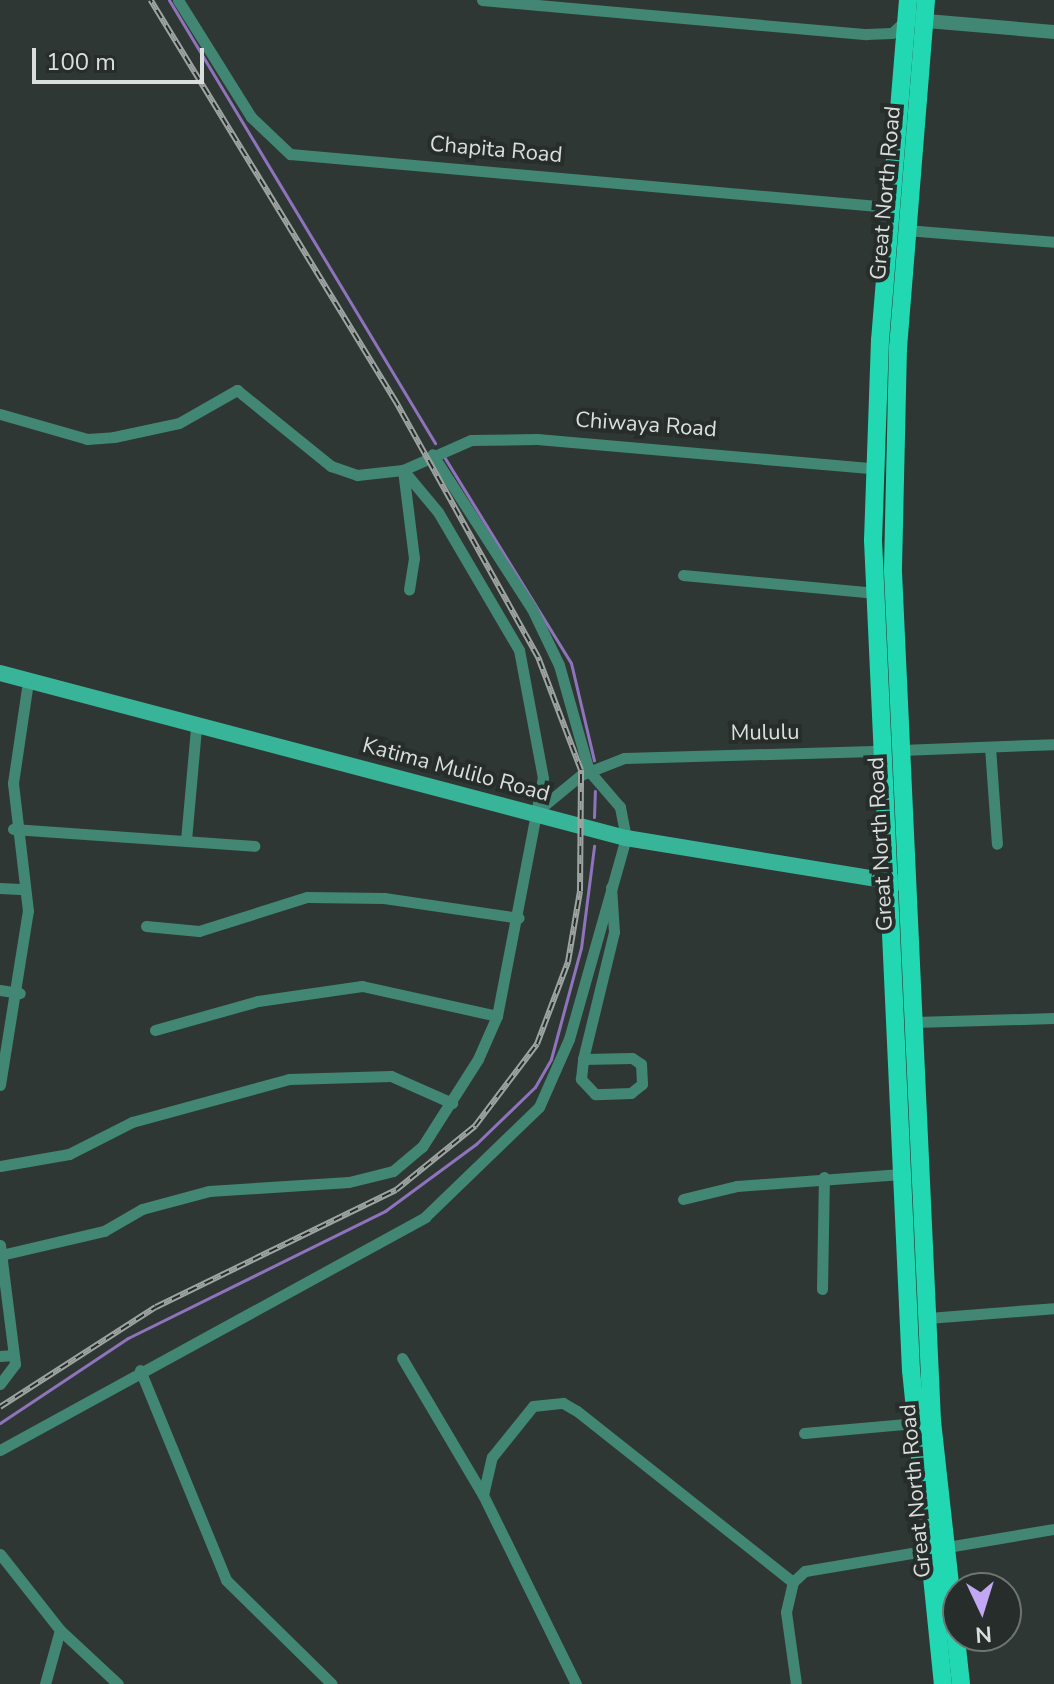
<!DOCTYPE html>
<html>
<head>
<meta charset="utf-8">
<style>
	body { margin:0 }
	#map { position:relative; width:1054px; height:1684px; overflow:hidden; background:#2f3734; font-family:"Nunito Sans",sans-serif }
	div>[style] { position:absolute }
	.stream>* { height:3px; margin:-1.5px; padding:0 1.5px; transform-origin:1.5px; border-radius:1.5px; background:#8f74bd }
	.minor>* { height:11px; margin:-5.5px; padding:0 5.5px; transform-origin:5.5px; border-radius:5.5px; background:#418774 }
	.tertiary>* { height:14px; margin:-7px; padding:0 7px; transform-origin:7px; border-radius:7px; background:#418774 }
	.secondary>* { height:16px; margin:-8px; padding:0 8px; transform-origin:8px; border-radius:8px; background:#38b598 }
	.primary>* { height:18px; margin:-9px; padding:0 9px; transform-origin:9px; border-radius:9px; background:#22d8b3 }
	.rail>* { height:6px; margin-top:-3px; transform-origin:0; background:repeating-linear-gradient(90deg,#262d2a 0 9px,#9ea4a2 0 18px); box-sizing:border-box; border-block:2px solid #9ea4a2 }
	span { translate:-50% -50%; white-space:nowrap; text-align:center; line-height:1.15; -webkit-text-stroke:8px #262d2a; paint-order:stroke }
	.street-label { font-size:22px; color:#dadfdd }
	.north { position:absolute; left:942px; top:1572px; width:80px; height:80px; box-sizing:border-box; background:#262d2a; border:2px solid #6e7472; border-radius:50%; rotate:176deg; font-size:22px; font-weight:700; line-height:32px; text-align:center; color:#dadfdd }
	.north::after { content:''; display:block; margin:auto; width:28px; height:36px; background:#c2a7f2; clip-path:polygon(50% 0,100% 100%,50% 72%,0 100%) }
	.scale { position:absolute; left:32px; top:48px; width:172px; height:36px; box-sizing:border-box; border:4px solid #dadfdd; border-top:0; padding-left:10px; font-size:24px; line-height:28px; white-space:nowrap; color:#dadfdd; -webkit-text-stroke:6px #262d2a; paint-order:stroke }
</style>
</head>
<body>
<div id="map">
	<div class="stream">
		<i style="left:169px;top:0;width:517px;rotate:59.02deg"></i>
		<i style="left:443px;top:455px;width:244px;rotate:58.4deg"></i>
		<i style="left:571px;top:663px;width:100px;rotate:76.7deg"></i>
		<i style="left:594px;top:817px;width:26px;rotate:-88deg"></i>
		<i style="left:0;top:1423px;width:154px;rotate:-33.6deg"></i>
		<i style="left:128px;top:1338px;width:287px;rotate:-26.3deg"></i>
		<i style="left:385px;top:1211px;width:113px;rotate:-36.4deg"></i>
		<i style="left:476px;top:1144px;width:82px;rotate:-44deg"></i>
		<i style="left:535px;top:1087px;width:32px;rotate:-60deg"></i>
		<i style="left:551px;top:1059px;width:115px;rotate:-74.9deg"></i>
		<i style="left:581px;top:948px;width:103px;rotate:-82.7deg"></i>
	</div>
	<div class="minor">
		<i style="left:178px;top:0;width:138px;rotate:58deg"></i>
		<i style="left:251px;top:117px;width:54px;rotate:43.5deg"></i>
		<i style="left:290px;top:154px;width:601px;rotate:5.06deg"></i>
		<i style="left:482px;top:0;width:386px;rotate:5.1deg"></i>
		<i style="left:866px;top:34px;width:26px;rotate:-2deg"></i>
		<i style="left:892px;top:33px;width:19px;rotate:-43deg"></i>
		<i style="left:906px;top:230px;width:148px;rotate:4.6deg"></i>
		<i style="left:0;top:414px;width:91px;rotate:16deg"></i>
		<i style="left:87px;top:439px;width:27px;rotate:-4deg"></i>
		<i style="left:114px;top:437px;width:66px;rotate:-12.2deg"></i>
		<i style="left:179px;top:423px;width:67px;rotate:-29.6deg"></i>
		<i style="left:237px;top:390px;width:121px;rotate:39deg"></i>
		<i style="left:331px;top:466px;width:28px;rotate:19deg"></i>
		<i style="left:357px;top:475px;width:46px;rotate:-6.2deg"></i>
		<i style="left:403px;top:470px;width:74px;rotate:-23.8deg"></i>
		<i style="left:471px;top:440px;width:66px;rotate:-0.9deg"></i>
		<i style="left:537px;top:439px;width:342px;rotate:5deg"></i>
		<i style="left:403px;top:470px;width:89px;rotate:82.9deg"></i>
		<i style="left:414px;top:558px;width:32px;rotate:99deg"></i>
		<i style="left:683px;top:575px;width:194px;rotate:5.3deg"></i>
		<i style="left:990px;top:747px;width:97px;rotate:85.9deg"></i>
		<i style="left:901px;top:750px;width:153px;rotate:-2.2deg"></i>
		<i style="left:542px;top:807px;width:50px;rotate:-39.4deg"></i>
		<i style="left:581px;top:775px;width:46px;rotate:-21.6deg"></i>
		<i style="left:624px;top:758px;width:258px;rotate:-1.6deg"></i>
		<i style="left:13px;top:829px;width:242px;rotate:4deg"></i>
		<i style="left:186px;top:840px;width:111px;rotate:-84.9deg"></i>
		<i style="left:0;top:888px;width:20px;rotate:3deg"></i>
		<i style="left:146px;top:926px;width:53px;rotate:5.4deg"></i>
		<i style="left:199px;top:931px;width:113px;rotate:-17.5deg"></i>
		<i style="left:307px;top:897px;width:77px;rotate:0.7deg"></i>
		<i style="left:384px;top:898px;width:136px;rotate:8.4deg"></i>
		<i style="left:0;top:990px;width:20px;rotate:9deg"></i>
		<i style="left:914px;top:1022px;width:140px;rotate:-1.6deg"></i>
		<i style="left:155px;top:1030px;width:107px;rotate:-15.7deg"></i>
		<i style="left:258px;top:1001px;width:105px;rotate:-8.2deg"></i>
		<i style="left:362px;top:986px;width:138px;rotate:12.5deg"></i>
		<i style="left:583px;top:1059px;width:131px;rotate:-76.3deg"></i>
		<i style="left:614px;top:932px;width:45px;rotate:-93.8deg"></i>
		<i style="left:583px;top:1059px;width:49px;rotate:-1.2deg"></i>
		<i style="left:632px;top:1058px;width:11px;rotate:34deg"></i>
		<i style="left:641px;top:1064px;width:20px;rotate:87deg"></i>
		<i style="left:642px;top:1084px;width:14px;rotate:141deg"></i>
		<i style="left:631px;top:1093px;width:36px;rotate:178deg"></i>
		<i style="left:595px;top:1094px;width:21px;rotate:-133deg"></i>
		<i style="left:581px;top:1079px;width:20px;rotate:-84deg"></i>
		<i style="left:0;top:1085px;width:176px;rotate:-80.9deg"></i>
		<i style="left:28px;top:911px;width:129px;rotate:-96.7deg"></i>
		<i style="left:13px;top:783px;width:103px;rotate:-81.6deg"></i>
		<i style="left:0;top:1166px;width:70px;rotate:-9.9deg"></i>
		<i style="left:69px;top:1154px;width:71px;rotate:-26.9deg"></i>
		<i style="left:132px;top:1122px;width:163px;rotate:-15.3deg"></i>
		<i style="left:289px;top:1079px;width:102px;rotate:-1.7deg"></i>
		<i style="left:391px;top:1076px;width:67px;rotate:23.9deg"></i>
		<i style="left:683px;top:1199px;width:56px;rotate:-13.5deg"></i>
		<i style="left:737px;top:1186px;width:165px;rotate:-4.2deg"></i>
		<i style="left:0;top:1245px;width:120px;rotate:82.8deg"></i>
		<i style="left:15px;top:1364px;width:25px;rotate:127deg"></i>
		<i style="left:1px;top:1255px;width:106px;rotate:-13.1deg"></i>
		<i style="left:104px;top:1231px;width:44px;rotate:-30.1deg"></i>
		<i style="left:142px;top:1209px;width:69px;rotate:-15deg"></i>
		<i style="left:209px;top:1191px;width:140px;rotate:-3.7deg"></i>
		<i style="left:349px;top:1182px;width:45px;rotate:-14deg"></i>
		<i style="left:393px;top:1171px;width:38px;rotate:-40deg"></i>
		<i style="left:422px;top:1147px;width:104px;rotate:-57.5deg"></i>
		<i style="left:478px;top:1059px;width:47px;rotate:-66.2deg"></i>
		<i style="left:497px;top:1016px;width:242px;rotate:-79.1deg"></i>
		<i style="left:543px;top:778px;width:130px;rotate:-100.6deg"></i>
		<i style="left:519px;top:650px;width:160px;rotate:-120.4deg"></i>
		<i style="left:438px;top:512px;width:55px;rotate:-129.8deg"></i>
		<i style="left:822px;top:1289px;width:112px;rotate:-89deg"></i>
		<i style="left:928px;top:1318px;width:126px;rotate:-4.5deg"></i>
		<i style="left:0;top:1356px;width:13px;rotate:-4deg"></i>
		<i style="left:402px;top:1358px;width:159px;rotate:59.4deg"></i>
		<i style="left:140px;top:1370px;width:227px;rotate:67.7deg"></i>
		<i style="left:226px;top:1580px;width:148px;rotate:44.5deg"></i>
		<i style="left:804px;top:1433px;width:111px;rotate:-5.1deg"></i>
		<i style="left:0;top:1450px;width:485px;rotate:-28.7deg"></i>
		<i style="left:425px;top:1217px;width:158px;rotate:-44deg"></i>
		<i style="left:539px;top:1107px;width:74px;rotate:-66.2deg"></i>
		<i style="left:569px;top:1039px;width:209px;rotate:-74.2deg"></i>
		<i style="left:626px;top:838px;width:32px;rotate:-101deg"></i>
		<i style="left:620px;top:807px;width:48px;rotate:-130.7deg"></i>
		<i style="left:589px;top:771px;width:110px;rotate:-105.8deg"></i>
		<i style="left:559px;top:665px;width:62px;rotate:-115.7deg"></i>
		<i style="left:532px;top:609px;width:184px;rotate:-122.8deg"></i>
		<i style="left:0;top:1554px;width:97px;rotate:51.7deg"></i>
		<i style="left:60px;top:1630px;width:79px;rotate:43deg"></i>
		<i style="left:45px;top:1684px;width:56px;rotate:-74.5deg"></i>
		<i style="left:576px;top:1684px;width:211px;rotate:-116.2deg"></i>
		<i style="left:483px;top:1495px;width:39px;rotate:-77deg"></i>
		<i style="left:492px;top:1457px;width:65px;rotate:-51.2deg"></i>
		<i style="left:533px;top:1406px;width:30px;rotate:-6deg"></i>
		<i style="left:563px;top:1403px;width:16px;rotate:30deg"></i>
		<i style="left:577px;top:1411px;width:275px;rotate:38.4deg"></i>
		<i style="left:796px;top:1684px;width:73px;rotate:-97.9deg"></i>
		<i style="left:786px;top:1612px;width:31px;rotate:-77deg"></i>
		<i style="left:793px;top:1582px;width:16px;rotate:-43deg"></i>
		<i style="left:805px;top:1571px;width:253px;rotate:-9.6deg"></i>
	</div>
	<div class="tertiary">
		<i style="left:915px;top:20px;width:140px;rotate:4.9deg"></i>
	</div>
	<div class="secondary">
		<i style="left:0;top:673px;width:647px;rotate:14.77deg"></i>
		<i style="left:626px;top:838px;width:278px;rotate:9.3deg"></i>
	</div>
	<div class="primary">
		<i style="left:908px;top:0;width:341px;rotate:94.7deg"></i>
		<i style="left:880px;top:340px;width:200px;rotate:92deg"></i>
		<i style="left:873px;top:540px;width:831px;rotate:87.38deg"></i>
		<i style="left:911px;top:1370px;width:316px;rotate:84.2deg"></i>
		<i style="left:926px;top:0;width:348px;rotate:94.6deg"></i>
		<i style="left:898px;top:347px;width:225px;rotate:91.3deg"></i>
		<i style="left:893px;top:572px;width:850px;rotate:87.37deg"></i>
		<i style="left:932px;top:1421px;width:265px;rotate:83.7deg"></i>
	</div>
	<div class="rail">
		<i style="left:0;top:1407px;width:185px;rotate:-32.7deg"></i>
		<i style="left:156px;top:1307px;width:267px;rotate:-26deg"></i>
		<i style="left:396px;top:1190px;width:102px;rotate:-39deg"></i>
		<i style="left:475px;top:1126px;width:103px;rotate:-52.9deg"></i>
		<i style="left:537px;top:1044px;width:88px;rotate:-69.3deg"></i>
		<i style="left:568px;top:962px;width:72px;rotate:-80.4deg"></i>
		<i style="left:580px;top:891px;width:121px;rotate:-89.5deg"></i>
		<i style="left:581px;top:770px;width:121px;rotate:-110.8deg"></i>
		<i style="left:538px;top:657px;width:292px;rotate:-119.1deg"></i>
		<i style="left:396px;top:402px;width:471px;rotate:-121.4deg"></i>
	</div>
	<div class="street-label">
		<span style="left:496px;top:150px;rotate:5deg">Chapita Road</span>
		<span style="left:886px;top:193px;rotate:-85deg">Great North Road</span>
		<span style="left:646px;top:425px;rotate:4deg">Chiwaya Road</span>
		<span style="left:765px;top:733px;rotate:-1deg">Mululu</span>
		<span style="left:456px;top:770px;rotate:15deg">Katima Mulilo Road</span>
		<span style="left:881px;top:844px;rotate:-93deg">Great North Road</span>
		<span style="left:916px;top:1491px;rotate:-95deg">Great North Road</span>
	</div>
	<div class="north">N</div>
	<div class="scale">100 m</div>
</div>
</body>
</html>
